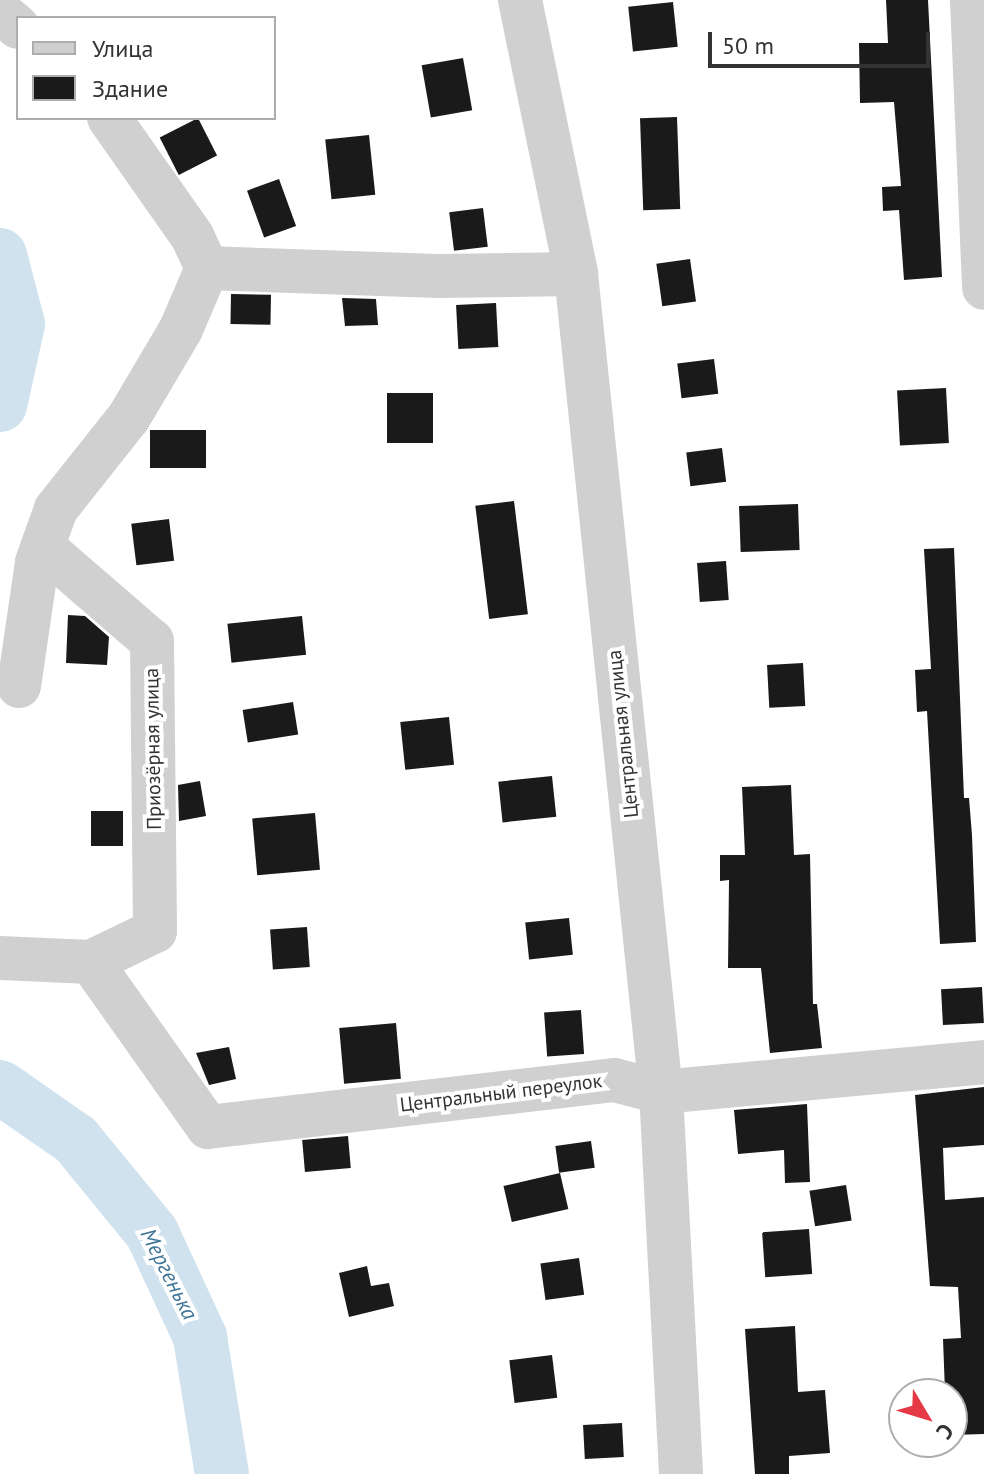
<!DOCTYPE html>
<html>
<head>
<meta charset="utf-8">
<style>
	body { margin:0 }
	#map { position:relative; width:984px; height:1474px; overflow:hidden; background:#fff; font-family:"PT Sans",sans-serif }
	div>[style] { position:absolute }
	.river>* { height:54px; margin:-27px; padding:0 27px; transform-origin:27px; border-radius:27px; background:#cfe2ee }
	.building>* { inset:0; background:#1a1a1a; transform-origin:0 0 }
	.minor>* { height:44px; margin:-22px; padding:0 22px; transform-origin:22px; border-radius:22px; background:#d0d0d0 }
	span { translate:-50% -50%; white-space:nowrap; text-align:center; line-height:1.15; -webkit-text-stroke:8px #fff; paint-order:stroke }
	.street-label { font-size:20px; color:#333 }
	.water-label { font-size:22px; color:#3f7597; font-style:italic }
	.legend { position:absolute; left:16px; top:16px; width:260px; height:104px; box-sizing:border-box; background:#fff; border:2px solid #adadad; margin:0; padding:10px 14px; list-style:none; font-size:24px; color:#333 }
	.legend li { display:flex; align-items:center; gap:16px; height:40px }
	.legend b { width:40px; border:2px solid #adadad }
	.north { position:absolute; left:888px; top:1378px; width:80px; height:80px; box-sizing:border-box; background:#fff; border:2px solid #adadad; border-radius:50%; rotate:128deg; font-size:22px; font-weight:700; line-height:32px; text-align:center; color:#333 }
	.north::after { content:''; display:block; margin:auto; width:28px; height:36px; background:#e63946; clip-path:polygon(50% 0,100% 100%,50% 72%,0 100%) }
	.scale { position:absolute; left:708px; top:32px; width:222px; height:36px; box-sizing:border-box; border:4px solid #333; border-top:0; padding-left:10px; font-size:24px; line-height:28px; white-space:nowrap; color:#333; -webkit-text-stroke:6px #fff; paint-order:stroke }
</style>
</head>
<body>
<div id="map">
	<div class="river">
		<i style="left:0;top:255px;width:71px;rotate:75.4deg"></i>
		<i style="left:18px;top:324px;width:83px;rotate:102.5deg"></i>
		<i style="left:0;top:1087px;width:93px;rotate:34.9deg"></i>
		<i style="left:76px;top:1140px;width:120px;rotate:50.7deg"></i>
		<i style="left:152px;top:1233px;width:115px;rotate:65.2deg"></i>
		<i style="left:200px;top:1337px;width:139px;rotate:80.9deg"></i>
	</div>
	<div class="building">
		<i style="clip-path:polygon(886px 0,928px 0,942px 277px,904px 280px,899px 210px,883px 211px,882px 187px,901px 186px,894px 102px,860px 103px,859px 43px,888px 43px)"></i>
		<i style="left:673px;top:2px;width:45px;height:45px;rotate:84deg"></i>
		<i style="left:463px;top:58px;width:53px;height:42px;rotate:80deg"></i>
		<i style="left:677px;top:117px;width:92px;height:37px;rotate:88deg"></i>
		<i style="left:198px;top:118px;width:42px;height:43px;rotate:63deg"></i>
		<i style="left:369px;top:135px;width:60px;height:44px;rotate:84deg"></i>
		<i style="left:279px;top:179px;width:50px;height:34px;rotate:70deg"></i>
		<i style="left:483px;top:208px;width:39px;height:34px;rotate:83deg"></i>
		<i style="left:690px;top:259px;width:43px;height:34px;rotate:82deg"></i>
		<i style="left:231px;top:294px;width:40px;height:30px;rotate:1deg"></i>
		<i style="clip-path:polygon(342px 298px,376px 299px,378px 325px,345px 326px)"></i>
		<i style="left:496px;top:303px;width:44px;height:40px;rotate:87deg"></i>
		<i style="left:714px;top:359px;width:35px;height:37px;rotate:83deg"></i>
		<i style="left:946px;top:388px;width:55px;height:49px;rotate:87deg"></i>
		<i style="left:387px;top:393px;width:46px;height:50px"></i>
		<i style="left:206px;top:430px;width:38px;height:56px;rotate:90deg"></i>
		<i style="left:722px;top:448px;width:34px;height:36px;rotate:83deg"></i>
		<i style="left:514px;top:501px;width:114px;height:39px;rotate:83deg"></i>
		<i style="left:798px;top:504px;width:46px;height:59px;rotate:88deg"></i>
		<i style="left:169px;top:519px;width:42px;height:38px;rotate:83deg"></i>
		<i style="clip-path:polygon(954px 548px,964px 798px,969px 798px,972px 835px,976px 942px,940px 944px,927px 711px,917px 712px,915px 670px,931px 669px,924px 549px)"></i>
		<i style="left:726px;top:561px;width:39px;height:29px;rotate:86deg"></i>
		<i style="clip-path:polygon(68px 615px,85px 616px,109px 637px,107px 665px,66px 663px)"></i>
		<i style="left:302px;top:616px;width:39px;height:75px;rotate:84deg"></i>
		<i style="left:803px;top:663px;width:43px;height:36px;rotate:87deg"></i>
		<i style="left:293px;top:702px;width:33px;height:51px;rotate:81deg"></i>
		<i style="left:449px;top:717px;width:48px;height:49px;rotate:84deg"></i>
		<i style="left:552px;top:776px;width:41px;height:54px;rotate:84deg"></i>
		<i style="clip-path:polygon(200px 781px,206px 816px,179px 821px,178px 785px)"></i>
		<i style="clip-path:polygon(791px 785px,794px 855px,810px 854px,813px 1004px,817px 1004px,822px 1048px,770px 1053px,761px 968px,728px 968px,729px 880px,720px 881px,720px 855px,745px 855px,742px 787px)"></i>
		<i style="left:91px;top:811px;width:32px;height:35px"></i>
		<i style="left:315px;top:813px;width:57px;height:63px;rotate:85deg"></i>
		<i style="left:569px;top:918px;width:37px;height:44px;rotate:84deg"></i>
		<i style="left:307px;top:927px;width:40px;height:37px;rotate:86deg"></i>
		<i style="left:982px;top:987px;width:36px;height:41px;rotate:87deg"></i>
		<i style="left:581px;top:1010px;width:44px;height:37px;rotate:86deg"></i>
		<i style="left:396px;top:1023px;width:56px;height:57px;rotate:85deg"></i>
		<i style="clip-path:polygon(229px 1047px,236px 1079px,209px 1085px,196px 1053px)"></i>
		<i style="clip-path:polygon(984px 1087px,984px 1145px,943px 1148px,945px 1200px,984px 1197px,984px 1434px,952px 1435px,952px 1392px,945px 1392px,943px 1339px,961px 1338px,958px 1287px,930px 1286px,915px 1095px)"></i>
		<i style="clip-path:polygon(807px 1104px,810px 1182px,785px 1183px,784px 1150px,738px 1154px,734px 1110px)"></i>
		<i style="left:348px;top:1136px;width:32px;height:46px;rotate:85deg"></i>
		<i style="left:591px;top:1141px;width:27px;height:36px;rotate:82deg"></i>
		<i style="left:560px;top:1173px;width:37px;height:58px;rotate:77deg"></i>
		<i style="left:846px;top:1185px;width:36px;height:37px;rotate:81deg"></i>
		<i style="left:809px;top:1229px;width:45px;height:47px;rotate:86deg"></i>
		<i style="left:579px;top:1258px;width:37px;height:39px;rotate:82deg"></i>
		<i style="clip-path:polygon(367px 1266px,371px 1286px,389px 1283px,394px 1306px,349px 1317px,339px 1273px)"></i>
		<i style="clip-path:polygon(795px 1326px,798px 1392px,825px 1390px,830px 1453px,789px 1456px,789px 1474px,755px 1474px,745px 1329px)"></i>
		<i style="left:552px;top:1355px;width:43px;height:43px;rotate:83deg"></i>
		<i style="left:622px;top:1423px;width:34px;height:39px;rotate:87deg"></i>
	</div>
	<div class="minor">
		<i style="left:520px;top:0;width:280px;rotate:78.4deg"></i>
		<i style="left:576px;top:274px;width:822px;rotate:84.07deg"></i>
		<i style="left:661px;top:1092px;width:383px;rotate:87deg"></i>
		<i style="left:972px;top:0;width:288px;rotate:87.6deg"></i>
		<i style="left:0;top:12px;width:23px;rotate:40deg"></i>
		<i style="left:207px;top:268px;width:232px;rotate:2deg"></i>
		<i style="left:439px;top:276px;width:137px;rotate:-0.8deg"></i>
		<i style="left:43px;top:547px;width:144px;rotate:40.8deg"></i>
		<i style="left:152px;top:641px;width:290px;rotate:89.4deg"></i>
		<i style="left:155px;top:931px;width:71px;rotate:154.2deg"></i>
		<i style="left:19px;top:686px;width:125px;rotate:-81.7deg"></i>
		<i style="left:37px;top:562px;width:56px;rotate:-70.3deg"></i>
		<i style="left:56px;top:509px;width:117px;rotate:-51.6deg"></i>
		<i style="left:129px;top:417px;width:102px;rotate:-59.4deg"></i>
		<i style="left:181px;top:329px;width:66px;rotate:-66.9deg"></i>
		<i style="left:207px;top:268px;width:35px;rotate:-115deg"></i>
		<i style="left:192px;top:236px;width:144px;rotate:-125.1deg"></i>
		<i style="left:0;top:958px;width:91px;rotate:2.5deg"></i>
		<i style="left:91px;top:962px;width:202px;rotate:54.7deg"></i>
		<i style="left:208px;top:1127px;width:409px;rotate:-6.6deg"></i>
		<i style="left:614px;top:1080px;width:49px;rotate:14.3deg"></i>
		<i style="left:661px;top:1092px;width:324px;rotate:-5.3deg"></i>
	</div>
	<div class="street-label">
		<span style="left:623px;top:734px;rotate:-96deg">Центральная улица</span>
		<span style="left:153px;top:749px;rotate:-91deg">Приозёрная улица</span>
		<span style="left:501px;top:1093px;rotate:-7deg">Центральный переулок</span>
	</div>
	<div class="water-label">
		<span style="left:169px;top:1274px;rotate:63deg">Мергенька</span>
	</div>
	<ul class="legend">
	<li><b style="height:10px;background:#d0d0d0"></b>Улица</li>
	<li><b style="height:22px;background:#1a1a1a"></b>Здание</li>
	</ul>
	<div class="north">С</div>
	<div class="scale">50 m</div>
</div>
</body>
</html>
